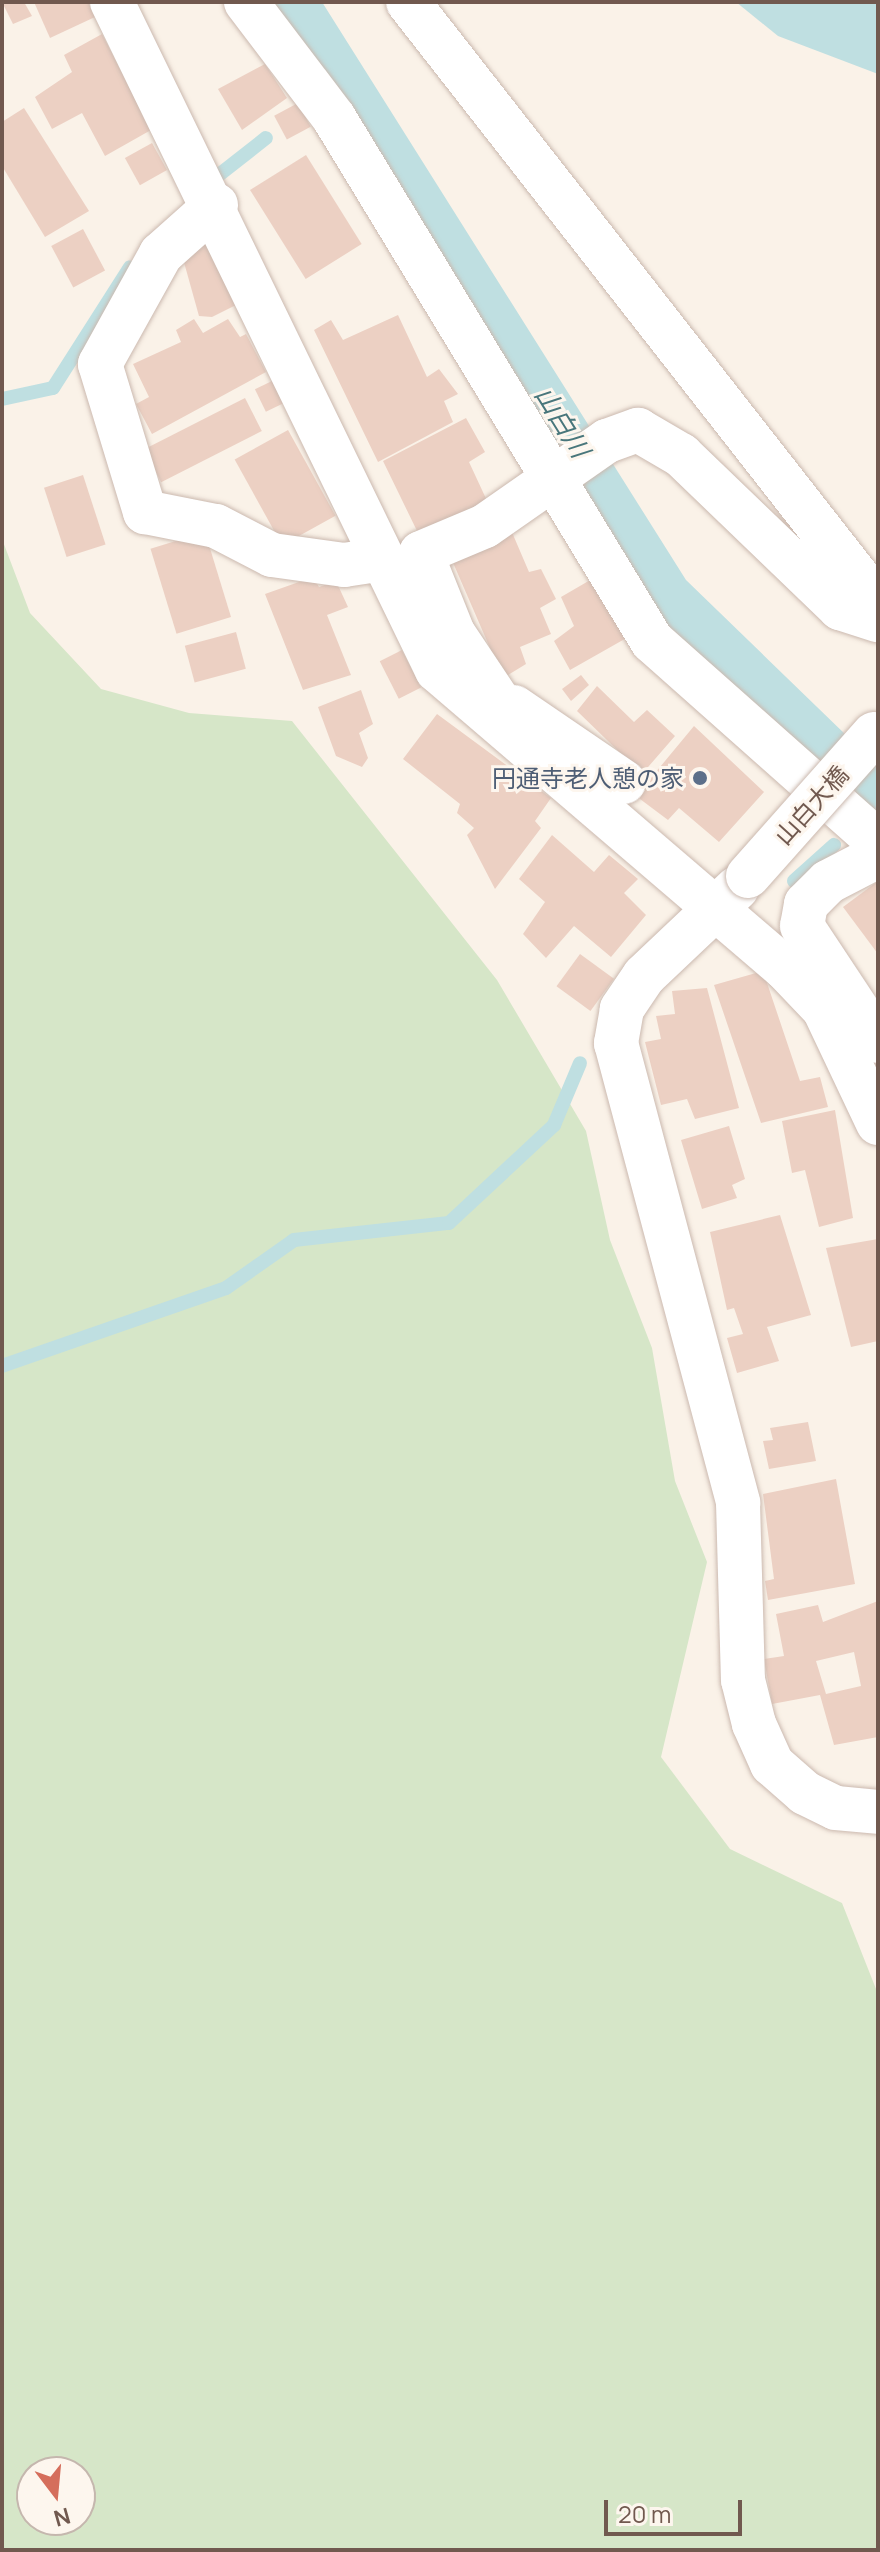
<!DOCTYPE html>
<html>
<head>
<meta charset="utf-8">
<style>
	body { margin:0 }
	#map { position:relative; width:880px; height:2552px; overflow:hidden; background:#faf2e8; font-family:Manrope,"Noto Sans JP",sans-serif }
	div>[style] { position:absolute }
	.green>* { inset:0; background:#d6e6c8 }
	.water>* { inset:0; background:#bfdfe1 }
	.stream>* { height:14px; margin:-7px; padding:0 7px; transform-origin:7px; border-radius:7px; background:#bfdfe1 }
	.building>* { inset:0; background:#ecd0c3; transform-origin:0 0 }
	.roads { filter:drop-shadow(0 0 2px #cbb9af) drop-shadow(0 0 2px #cbb9af) }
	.minor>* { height:44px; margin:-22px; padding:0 22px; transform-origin:22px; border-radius:22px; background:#fff }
	.bridges { filter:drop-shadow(0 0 2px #cbb9af) drop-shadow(0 0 2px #cbb9af) }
	.minor-bridge>* { height:44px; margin:-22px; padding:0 22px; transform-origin:22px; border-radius:22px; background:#fff }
	.dots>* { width:22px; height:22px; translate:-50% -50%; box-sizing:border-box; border:4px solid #fdf6ee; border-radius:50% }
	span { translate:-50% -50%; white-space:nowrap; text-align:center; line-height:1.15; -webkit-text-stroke:6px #fdf6ee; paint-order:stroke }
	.service-label { font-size:24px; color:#4e5e75 }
	.right { translate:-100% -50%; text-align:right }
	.street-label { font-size:24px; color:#71594f }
	.water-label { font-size:26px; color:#48767b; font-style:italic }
	.frame { position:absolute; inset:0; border:4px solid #71594f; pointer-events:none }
	.north { position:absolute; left:16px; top:2456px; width:80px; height:80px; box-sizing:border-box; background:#fdf6ee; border:2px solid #c5b7ae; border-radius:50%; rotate:164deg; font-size:22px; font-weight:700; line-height:32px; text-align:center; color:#71594f }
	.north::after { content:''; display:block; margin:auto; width:28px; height:36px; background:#d56e5c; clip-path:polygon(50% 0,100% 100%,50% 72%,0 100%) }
	.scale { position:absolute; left:604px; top:2500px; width:138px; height:36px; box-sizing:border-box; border:4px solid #71594f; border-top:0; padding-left:10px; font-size:24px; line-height:28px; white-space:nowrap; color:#71594f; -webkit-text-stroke:6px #fdf6ee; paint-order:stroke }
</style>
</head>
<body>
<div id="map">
	<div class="green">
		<i style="clip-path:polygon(evenodd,2px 539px,30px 613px,101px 689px,189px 713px,292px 721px,497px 980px,586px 1131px,610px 1240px,652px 1348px,675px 1481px,707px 1562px,661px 1757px,730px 1849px,842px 1903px,878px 1994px,878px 2550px,2px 2550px,2px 539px,32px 2472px,80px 2472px,80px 2520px,32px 2520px,32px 2472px)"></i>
	</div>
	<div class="water">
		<i style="clip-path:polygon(273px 2px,322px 2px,686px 580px,878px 766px,878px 819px,666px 628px)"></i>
		<i style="clip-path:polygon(736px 2px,878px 2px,878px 74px,778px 36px)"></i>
	</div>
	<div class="stream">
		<i style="left:206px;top:185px;width:76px;rotate:-38.1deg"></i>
		<i style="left:2px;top:399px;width:52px;rotate:-12.2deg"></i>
		<i style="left:53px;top:388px;width:143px;rotate:-57.5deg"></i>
		<i style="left:794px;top:881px;width:54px;rotate:-42deg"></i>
		<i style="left:2px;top:1366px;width:237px;rotate:-19.2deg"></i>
		<i style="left:226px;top:1288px;width:83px;rotate:-35.2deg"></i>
		<i style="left:294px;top:1240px;width:156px;rotate:-6.3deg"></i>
		<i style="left:449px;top:1223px;width:144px;rotate:-43deg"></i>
		<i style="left:554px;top:1125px;width:67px;rotate:-67.2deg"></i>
	</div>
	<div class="building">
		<i style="clip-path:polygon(2px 2px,24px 2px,32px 16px,13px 24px)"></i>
		<i style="clip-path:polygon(34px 2px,88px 2px,95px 17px,50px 38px)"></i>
		<i style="clip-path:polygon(102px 34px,151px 130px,105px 156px,82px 113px,52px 129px,35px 97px,72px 72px,64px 55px)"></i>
		<i style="clip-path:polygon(265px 64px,287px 98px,242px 130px,218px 89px)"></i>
		<i style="left:298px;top:103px;width:27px;height:27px;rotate:62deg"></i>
		<i style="clip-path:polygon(24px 108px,89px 211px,45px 237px,2px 166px,2px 122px)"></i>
		<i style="left:152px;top:143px;width:31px;height:31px;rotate:61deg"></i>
		<i style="left:306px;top:155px;width:105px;height:66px;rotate:58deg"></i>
		<i style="left:83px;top:229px;width:47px;height:36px;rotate:62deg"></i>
		<i style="clip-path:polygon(206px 237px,236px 305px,212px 317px,199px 316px,180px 248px)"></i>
		<i style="clip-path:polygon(398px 315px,427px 377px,439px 369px,458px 394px,444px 401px,453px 422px,378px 462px,314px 330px,331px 320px,343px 340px)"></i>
		<i style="clip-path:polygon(194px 319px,203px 333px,228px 319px,240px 337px,246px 334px,266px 372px,152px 434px,136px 404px,149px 397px,133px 364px,181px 342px,176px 330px)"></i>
		<i style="left:272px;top:381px;width:25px;height:19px;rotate:64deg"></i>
		<i style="left:245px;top:398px;width:37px;height:113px;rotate:63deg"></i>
		<i style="clip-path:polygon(466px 418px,485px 452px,469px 462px,489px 505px,419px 535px,383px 461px)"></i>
		<i style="left:288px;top:430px;width:98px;height:61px;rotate:61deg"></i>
		<i style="left:83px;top:475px;width:73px;height:41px;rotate:72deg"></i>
		<i style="clip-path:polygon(511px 530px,529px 572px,541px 569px,556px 599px,540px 608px,551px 634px,520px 647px,526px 664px,503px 678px,451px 558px)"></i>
		<i style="left:205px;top:532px;width:89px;height:57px;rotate:73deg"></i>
		<i style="clip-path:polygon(313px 577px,319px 587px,336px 581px,348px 607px,327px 615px,351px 675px,303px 690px,265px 594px)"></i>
		<i style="clip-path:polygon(592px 579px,630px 636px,570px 670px,554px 641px,574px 626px,561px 597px)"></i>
		<i style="left:236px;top:632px;width:38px;height:53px;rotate:75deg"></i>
		<i style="left:402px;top:650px;width:42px;height:25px;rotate:63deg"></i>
		<i style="clip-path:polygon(581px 675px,589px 685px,571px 701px,562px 689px)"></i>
		<i style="clip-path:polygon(597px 686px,634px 722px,647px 710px,675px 736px,642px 774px,577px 711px)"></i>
		<i style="clip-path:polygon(361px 690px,373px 724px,359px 733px,368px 758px,362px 767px,336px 756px,318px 707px)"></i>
		<i style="clip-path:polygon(437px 714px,551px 798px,535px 821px,541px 828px,495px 889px,467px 835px,474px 828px,457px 813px,460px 804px,403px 759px)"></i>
		<i style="clip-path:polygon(694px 726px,764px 792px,719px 842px,679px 808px,668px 820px,636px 796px)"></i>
		<i style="clip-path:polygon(552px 835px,594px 872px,609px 855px,638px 879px,624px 893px,646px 915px,611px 957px,574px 926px,546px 958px,523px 934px,545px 902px,519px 879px)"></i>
		<i style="clip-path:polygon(878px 881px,878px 954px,843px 907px)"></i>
		<i style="left:580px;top:954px;width:42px;height:40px;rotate:36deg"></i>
		<i style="clip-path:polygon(763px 971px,800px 1081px,820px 1077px,828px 1107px,761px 1123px,714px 985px)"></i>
		<i style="clip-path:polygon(707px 988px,739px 1108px,695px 1119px,687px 1099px,661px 1105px,645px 1042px,661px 1039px,656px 1016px,675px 1014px,672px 991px)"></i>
		<i style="clip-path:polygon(835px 1110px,853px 1218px,819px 1227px,805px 1170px,792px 1173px,782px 1121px)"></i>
		<i style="clip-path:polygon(729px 1126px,745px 1179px,732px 1185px,737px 1198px,702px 1209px,681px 1140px)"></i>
		<i style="clip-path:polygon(780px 1215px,811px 1315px,767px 1327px,779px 1361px,737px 1373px,727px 1338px,743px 1334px,734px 1308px,727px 1310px,710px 1232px)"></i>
		<i style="clip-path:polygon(878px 1239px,878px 1341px,851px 1347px,826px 1248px)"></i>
		<i style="clip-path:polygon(808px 1422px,816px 1461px,769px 1469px,763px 1441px,773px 1440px,770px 1428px)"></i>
		<i style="clip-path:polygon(836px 1479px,855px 1584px,768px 1600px,765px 1581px,774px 1579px,763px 1494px)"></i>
		<i style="clip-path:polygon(evenodd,878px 1601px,878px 1737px,834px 1745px,820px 1695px,772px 1704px,764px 1659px,784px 1656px,776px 1614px,818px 1605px,823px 1622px,878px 1601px,854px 1652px,861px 1686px,826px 1694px,816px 1661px,854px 1652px)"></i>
	</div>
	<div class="roads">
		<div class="minor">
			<i style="left:112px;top:2px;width:743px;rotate:64.06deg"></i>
			<i style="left:437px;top:670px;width:458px;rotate:40.6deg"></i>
			<i style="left:785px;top:968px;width:57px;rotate:46.4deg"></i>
			<i style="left:824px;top:1009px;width:126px;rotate:64.7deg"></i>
			<i style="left:246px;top:2px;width:146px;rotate:52.8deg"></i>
			<i style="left:334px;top:118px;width:612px;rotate:58.7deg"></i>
			<i style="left:652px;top:641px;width:302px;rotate:41.6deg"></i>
			<i style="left:408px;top:2px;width:763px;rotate:51.97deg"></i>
			<i style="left:216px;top:205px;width:74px;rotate:138.3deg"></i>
			<i style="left:161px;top:254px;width:126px;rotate:119deg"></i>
			<i style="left:100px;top:364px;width:155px;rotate:73.1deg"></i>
			<i style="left:145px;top:512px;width:72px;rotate:11.2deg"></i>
			<i style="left:216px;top:526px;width:63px;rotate:27.4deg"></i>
			<i style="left:272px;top:555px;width:73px;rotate:7.9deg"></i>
			<i style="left:344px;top:565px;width:40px;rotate:-8.5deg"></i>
			<i style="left:499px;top:702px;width:83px;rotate:-123.7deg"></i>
			<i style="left:453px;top:633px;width:86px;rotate:-111.8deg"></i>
			<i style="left:421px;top:553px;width:69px;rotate:-22.9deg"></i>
			<i style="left:485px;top:526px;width:149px;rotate:-34.9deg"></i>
			<i style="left:607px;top:441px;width:33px;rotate:-20deg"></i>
			<i style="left:638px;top:430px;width:50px;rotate:30.2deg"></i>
			<i style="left:681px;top:455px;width:221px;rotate:43.9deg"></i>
			<i style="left:840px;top:608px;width:40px;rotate:18deg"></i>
			<i style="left:514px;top:707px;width:133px;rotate:34.3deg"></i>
			<i style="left:878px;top:856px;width:56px;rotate:152.5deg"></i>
			<i style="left:828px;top:882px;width:31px;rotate:135deg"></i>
			<i style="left:806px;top:904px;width:22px;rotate:100deg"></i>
			<i style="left:802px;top:926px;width:138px;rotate:56.5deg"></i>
			<i style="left:737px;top:888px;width:128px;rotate:136.6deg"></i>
			<i style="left:644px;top:976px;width:40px;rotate:124deg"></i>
			<i style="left:622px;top:1009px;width:35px;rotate:100deg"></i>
			<i style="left:616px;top:1043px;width:476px;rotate:75.1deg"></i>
			<i style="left:738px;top:1503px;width:177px;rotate:88.4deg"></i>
			<i style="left:743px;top:1680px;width:45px;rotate:76deg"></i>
			<i style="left:754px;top:1724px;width:44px;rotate:65.8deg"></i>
			<i style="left:772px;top:1764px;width:44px;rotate:41.3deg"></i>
			<i style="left:805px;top:1793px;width:34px;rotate:26deg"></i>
			<i style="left:836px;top:1808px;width:42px;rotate:5.4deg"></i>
		</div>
	</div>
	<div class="bridges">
		<div class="minor-bridge">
			<i style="left:748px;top:876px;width:190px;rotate:-48.4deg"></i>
		</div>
	</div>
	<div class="dots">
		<i style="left:700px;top:778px;background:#5c6f8a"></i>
	</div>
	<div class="service-label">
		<span class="right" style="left:684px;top:778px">円通寺老人憩の家</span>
	</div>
	<div class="street-label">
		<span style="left:811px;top:805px;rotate:-48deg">山白大橋</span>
	</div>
	<div class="water-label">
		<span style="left:562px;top:422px;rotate:58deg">山白川</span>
	</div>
	<div class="frame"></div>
	<div class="north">N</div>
	<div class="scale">20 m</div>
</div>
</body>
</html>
